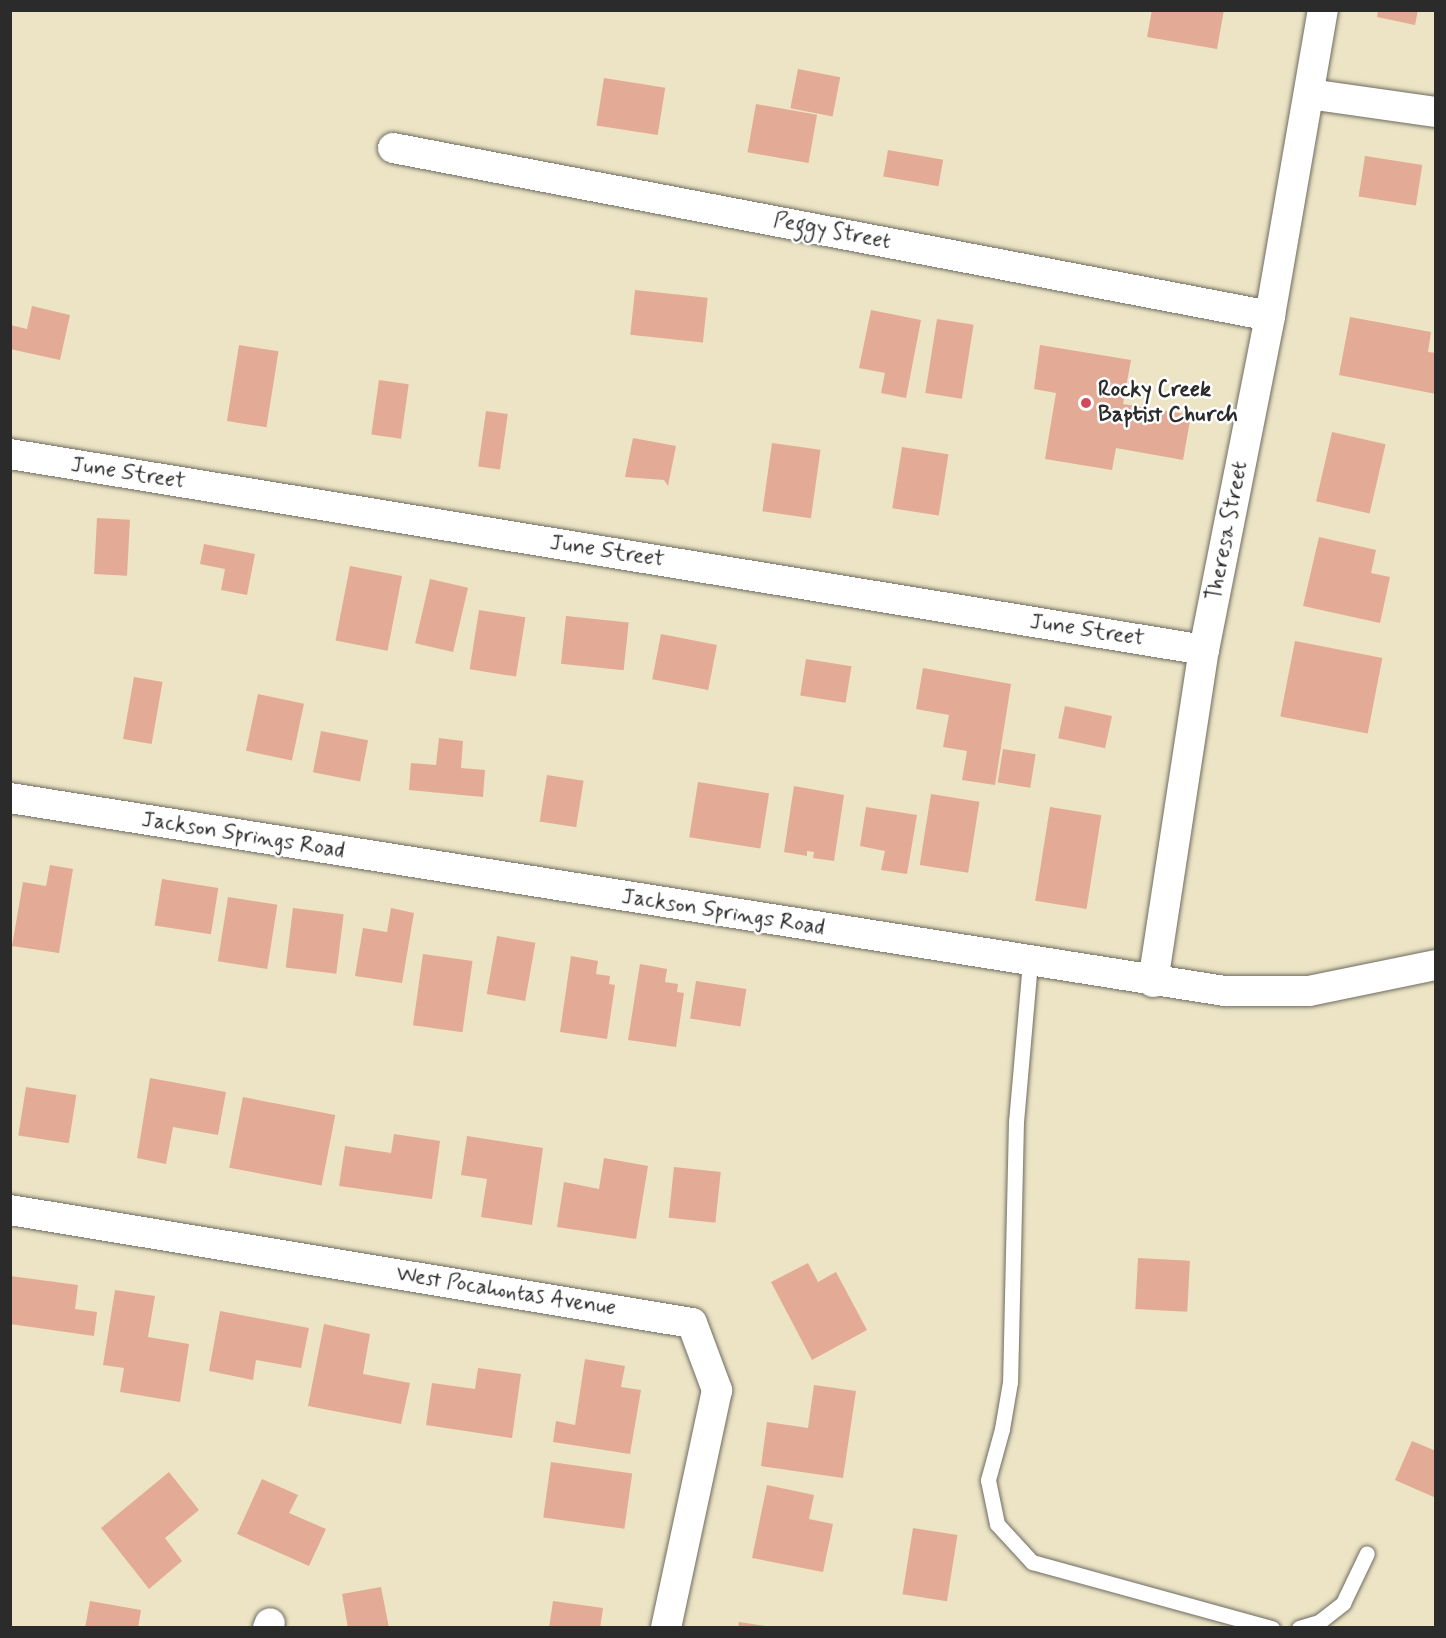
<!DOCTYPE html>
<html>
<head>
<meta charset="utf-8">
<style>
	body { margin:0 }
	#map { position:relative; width:1446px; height:1638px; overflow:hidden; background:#ece4c5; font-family:Mynerve,sans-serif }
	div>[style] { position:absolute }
	.building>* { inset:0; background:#e3ab95; transform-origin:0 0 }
	.roads { filter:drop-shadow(0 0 2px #6f6c61) drop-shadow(0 0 2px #6f6c61) }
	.service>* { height:15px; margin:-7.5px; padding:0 7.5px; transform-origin:7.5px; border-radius:7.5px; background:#fff }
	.minor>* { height:30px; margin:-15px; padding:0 15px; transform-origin:15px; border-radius:15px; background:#fff }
	.dots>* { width:16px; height:16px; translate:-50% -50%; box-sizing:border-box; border:3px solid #fff; border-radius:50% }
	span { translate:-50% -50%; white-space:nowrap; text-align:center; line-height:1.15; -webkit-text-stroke:5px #fff; paint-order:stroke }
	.street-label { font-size:22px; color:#2b2b2b }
	.poi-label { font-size:22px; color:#2b2b2b; font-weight:700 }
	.left { translate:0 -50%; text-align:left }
	.frame { position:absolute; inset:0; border:12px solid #2b2b2b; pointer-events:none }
</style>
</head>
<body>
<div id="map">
	<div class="building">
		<i style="clip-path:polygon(1152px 10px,1224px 10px,1217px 49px,1147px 37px)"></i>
		<i style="clip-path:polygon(1378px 10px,1418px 10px,1415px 25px,1377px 17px)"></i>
		<i style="left:798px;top:69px;width:43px;height:40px;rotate:11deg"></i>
		<i style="left:604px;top:78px;width:62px;height:48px;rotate:9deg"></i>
		<i style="left:756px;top:104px;width:62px;height:49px;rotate:10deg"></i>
		<i style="left:888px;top:150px;width:56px;height:27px;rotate:10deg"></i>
		<i style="left:1365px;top:156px;width:58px;height:41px;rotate:9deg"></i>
		<i style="left:635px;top:290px;width:73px;height:45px;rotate:6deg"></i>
		<i style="clip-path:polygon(32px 306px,70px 315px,60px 360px,10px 349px,10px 325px,27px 329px)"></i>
		<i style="clip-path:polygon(871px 310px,921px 320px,906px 398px,881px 393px,885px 373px,859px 368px)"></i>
		<i style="clip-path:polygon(1350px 317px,1431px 332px,1428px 352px,1436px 353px,1436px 394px,1339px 375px)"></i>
		<i style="left:937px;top:319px;width:37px;height:75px;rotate:9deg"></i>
		<i style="left:239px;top:345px;width:40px;height:77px;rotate:9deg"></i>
		<i style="clip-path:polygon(1040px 345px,1131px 360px,1123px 404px,1191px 415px,1183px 460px,1116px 448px,1112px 470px,1045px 459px,1056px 393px,1034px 389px)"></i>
		<i style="left:379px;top:380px;width:30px;height:55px;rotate:8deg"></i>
		<i style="left:486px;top:411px;width:22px;height:56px;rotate:8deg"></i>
		<i style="left:1332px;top:432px;width:55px;height:71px;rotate:13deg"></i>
		<i style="clip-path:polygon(633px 438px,676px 446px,668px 486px,664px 480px,625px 477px)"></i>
		<i style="left:772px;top:443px;width:49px;height:69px;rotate:8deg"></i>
		<i style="left:902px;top:447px;width:47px;height:62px;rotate:9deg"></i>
		<i style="left:97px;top:518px;width:33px;height:56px;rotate:3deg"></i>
		<i style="clip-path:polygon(1319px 537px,1376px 550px,1371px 573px,1390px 577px,1380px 623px,1303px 606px)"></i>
		<i style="clip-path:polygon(204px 544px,255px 554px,247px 595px,221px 590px,225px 569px,200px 564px)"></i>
		<i style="left:350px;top:566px;width:53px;height:76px;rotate:11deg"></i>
		<i style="left:430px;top:579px;width:39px;height:66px;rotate:13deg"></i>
		<i style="left:479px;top:610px;width:47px;height:60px;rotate:9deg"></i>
		<i style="left:566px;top:616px;width:63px;height:48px;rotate:6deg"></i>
		<i style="left:661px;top:634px;width:57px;height:46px;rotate:11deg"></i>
		<i style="left:1295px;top:641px;width:89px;height:77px;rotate:11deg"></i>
		<i style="left:806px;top:659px;width:46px;height:37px;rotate:9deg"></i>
		<i style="clip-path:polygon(923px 668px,1011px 684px,995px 785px,962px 780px,967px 751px,943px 747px,949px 715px,916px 709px)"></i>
		<i style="left:134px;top:677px;width:29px;height:63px;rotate:10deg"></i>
		<i style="left:258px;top:694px;width:47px;height:58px;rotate:12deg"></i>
		<i style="left:1065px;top:706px;width:48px;height:33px;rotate:12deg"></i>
		<i style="left:321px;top:731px;width:48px;height:42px;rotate:11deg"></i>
		<i style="clip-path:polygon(439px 738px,463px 741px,461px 768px,485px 770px,483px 797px,409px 790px,411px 763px,436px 765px)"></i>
		<i style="left:1003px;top:749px;width:33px;height:34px;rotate:9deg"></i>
		<i style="left:547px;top:775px;width:37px;height:47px;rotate:9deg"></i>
		<i style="left:698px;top:782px;width:72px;height:56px;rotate:9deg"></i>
		<i style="clip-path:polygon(794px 786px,844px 795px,834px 861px,813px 858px,814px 852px,807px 851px,807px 856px,784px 852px)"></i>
		<i style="left:931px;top:794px;width:49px;height:72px;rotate:9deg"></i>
		<i style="clip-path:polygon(866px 807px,917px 815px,907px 874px,881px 870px,885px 851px,860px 846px)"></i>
		<i style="left:1050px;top:807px;width:52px;height:95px;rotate:9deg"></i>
		<i style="clip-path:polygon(50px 865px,73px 869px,59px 953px,12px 946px,23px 882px,46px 886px)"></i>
		<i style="left:162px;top:879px;width:57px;height:47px;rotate:9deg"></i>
		<i style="left:228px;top:897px;width:50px;height:65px;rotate:9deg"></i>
		<i style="left:293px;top:908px;width:51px;height:60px;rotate:7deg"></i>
		<i style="clip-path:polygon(391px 908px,414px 913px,402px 983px,355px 976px,363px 928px,387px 932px)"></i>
		<i style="left:497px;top:936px;width:39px;height:59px;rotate:10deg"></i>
		<i style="left:423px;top:954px;width:50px;height:72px;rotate:8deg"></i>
		<i style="clip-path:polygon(571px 956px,598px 961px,596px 974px,610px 976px,609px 984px,615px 985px,607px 1039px,560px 1032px)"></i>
		<i style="clip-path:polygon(640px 964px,667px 969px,665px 982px,678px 984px,677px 992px,684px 993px,676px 1047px,628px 1040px)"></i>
		<i style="left:696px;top:981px;width:51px;height:38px;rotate:9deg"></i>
		<i style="clip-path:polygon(150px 1078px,226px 1092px,218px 1135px,173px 1127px,166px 1164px,137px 1158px)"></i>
		<i style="left:26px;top:1087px;width:51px;height:49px;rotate:9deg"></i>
		<i style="left:243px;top:1097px;width:94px;height:72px;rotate:11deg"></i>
		<i style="clip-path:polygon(394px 1134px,440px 1141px,432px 1199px,339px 1186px,345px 1146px,391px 1153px)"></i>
		<i style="clip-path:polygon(467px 1136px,543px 1148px,532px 1225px,481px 1217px,487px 1179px,461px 1175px)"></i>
		<i style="clip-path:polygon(604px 1158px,648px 1166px,636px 1239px,557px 1227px,564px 1182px,599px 1189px)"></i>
		<i style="left:674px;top:1167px;width:47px;height:51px;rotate:6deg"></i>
		<i style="left:1138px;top:1258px;width:52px;height:51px;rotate:3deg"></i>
		<i style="clip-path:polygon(808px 1263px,818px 1282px,836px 1272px,867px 1330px,812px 1360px,771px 1282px)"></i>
		<i style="clip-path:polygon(10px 1276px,78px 1285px,75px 1309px,97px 1312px,94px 1336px,10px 1324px)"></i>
		<i style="clip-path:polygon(115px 1290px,155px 1296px,148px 1337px,189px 1344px,180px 1402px,120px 1392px,124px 1368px,103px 1365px)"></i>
		<i style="clip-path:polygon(220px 1311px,309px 1328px,301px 1368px,256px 1360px,253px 1380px,209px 1371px)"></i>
		<i style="clip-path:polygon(324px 1324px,370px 1334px,363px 1374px,410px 1383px,401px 1424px,308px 1406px)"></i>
		<i style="clip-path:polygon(585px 1359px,625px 1366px,621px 1387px,641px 1390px,630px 1454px,553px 1442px,556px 1421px,575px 1425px)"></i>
		<i style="clip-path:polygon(478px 1368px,521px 1374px,512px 1438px,426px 1425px,432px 1383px,475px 1389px)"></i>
		<i style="clip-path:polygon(814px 1385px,856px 1391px,843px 1478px,761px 1466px,767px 1422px,808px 1428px)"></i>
		<i style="clip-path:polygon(1412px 1441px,1436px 1451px,1436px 1498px,1395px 1480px)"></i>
		<i style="left:551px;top:1462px;width:82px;height:56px;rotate:8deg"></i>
		<i style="clip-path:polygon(169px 1472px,199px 1510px,165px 1538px,182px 1561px,149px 1589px,101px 1528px)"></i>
		<i style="clip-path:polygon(262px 1479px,298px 1495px,289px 1513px,326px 1529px,309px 1566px,237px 1534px)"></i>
		<i style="clip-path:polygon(767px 1485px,814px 1495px,809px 1519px,833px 1524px,823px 1572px,752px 1558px)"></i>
		<i style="left:913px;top:1528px;width:45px;height:67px;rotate:9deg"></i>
		<i style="clip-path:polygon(381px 1587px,389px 1628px,348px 1628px,342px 1594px)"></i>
		<i style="clip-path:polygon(90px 1601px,141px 1610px,138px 1628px,85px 1628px)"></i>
		<i style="clip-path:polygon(553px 1601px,603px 1608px,600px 1628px,549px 1628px)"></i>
		<i style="clip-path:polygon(739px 1622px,766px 1626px,765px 1628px,738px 1628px)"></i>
	</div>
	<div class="roads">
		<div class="service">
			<i style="left:1030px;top:962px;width:160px;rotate:95deg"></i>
			<i style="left:1016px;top:1121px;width:261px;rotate:91.3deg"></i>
			<i style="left:1010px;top:1382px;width:48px;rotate:99.7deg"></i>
			<i style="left:1002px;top:1429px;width:53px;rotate:105.4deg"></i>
			<i style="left:988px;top:1480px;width:45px;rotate:78.4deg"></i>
			<i style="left:997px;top:1524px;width:52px;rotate:47.4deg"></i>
			<i style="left:1032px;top:1562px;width:249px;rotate:15.4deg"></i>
			<i style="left:1299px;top:1628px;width:21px;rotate:-17deg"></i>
			<i style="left:1319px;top:1622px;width:31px;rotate:-38deg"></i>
			<i style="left:1343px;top:1603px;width:55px;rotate:-64.4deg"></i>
		</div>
		<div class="minor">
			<i style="left:1309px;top:94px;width:128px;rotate:8.1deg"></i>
			<i style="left:393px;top:148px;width:893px;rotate:10.84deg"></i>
			<i style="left:10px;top:454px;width:1210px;rotate:9.32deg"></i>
			<i style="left:10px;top:798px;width:1230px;rotate:9.03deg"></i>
			<i style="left:1225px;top:991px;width:84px"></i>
			<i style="left:1309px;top:991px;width:130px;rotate:-11.6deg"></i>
			<i style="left:1153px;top:982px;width:336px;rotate:-81.3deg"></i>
			<i style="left:1204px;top:650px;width:340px;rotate:-78.8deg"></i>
			<i style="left:1270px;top:316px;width:311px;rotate:-80.2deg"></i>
			<i style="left:10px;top:1210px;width:691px;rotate:9.41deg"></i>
			<i style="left:692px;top:1323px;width:72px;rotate:69.5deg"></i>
			<i style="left:717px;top:1390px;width:243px;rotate:102.1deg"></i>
			<i style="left:268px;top:1628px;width:5px;rotate:-68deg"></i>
		</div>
	</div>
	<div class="dots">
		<i style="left:1086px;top:403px;background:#d1495b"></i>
	</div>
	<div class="street-label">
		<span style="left:832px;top:232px;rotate:11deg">Peggy Street</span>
		<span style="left:128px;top:474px;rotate:9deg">June Street</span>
		<span style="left:1228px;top:531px;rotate:-79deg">Theresa Street</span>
		<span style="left:607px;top:552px;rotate:9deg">June Street</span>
		<span style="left:1087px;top:631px;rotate:9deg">June Street</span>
		<span style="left:243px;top:836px;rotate:9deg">Jackson Springs Road</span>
		<span style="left:723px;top:913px;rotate:9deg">Jackson Springs Road</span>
		<span style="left:506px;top:1292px;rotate:9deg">West Pocahontas Avenue</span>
	</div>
	<div class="poi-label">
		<span class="left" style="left:1098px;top:403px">Rocky Creek<br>Baptist Church</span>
	</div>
	<div class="frame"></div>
</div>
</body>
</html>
